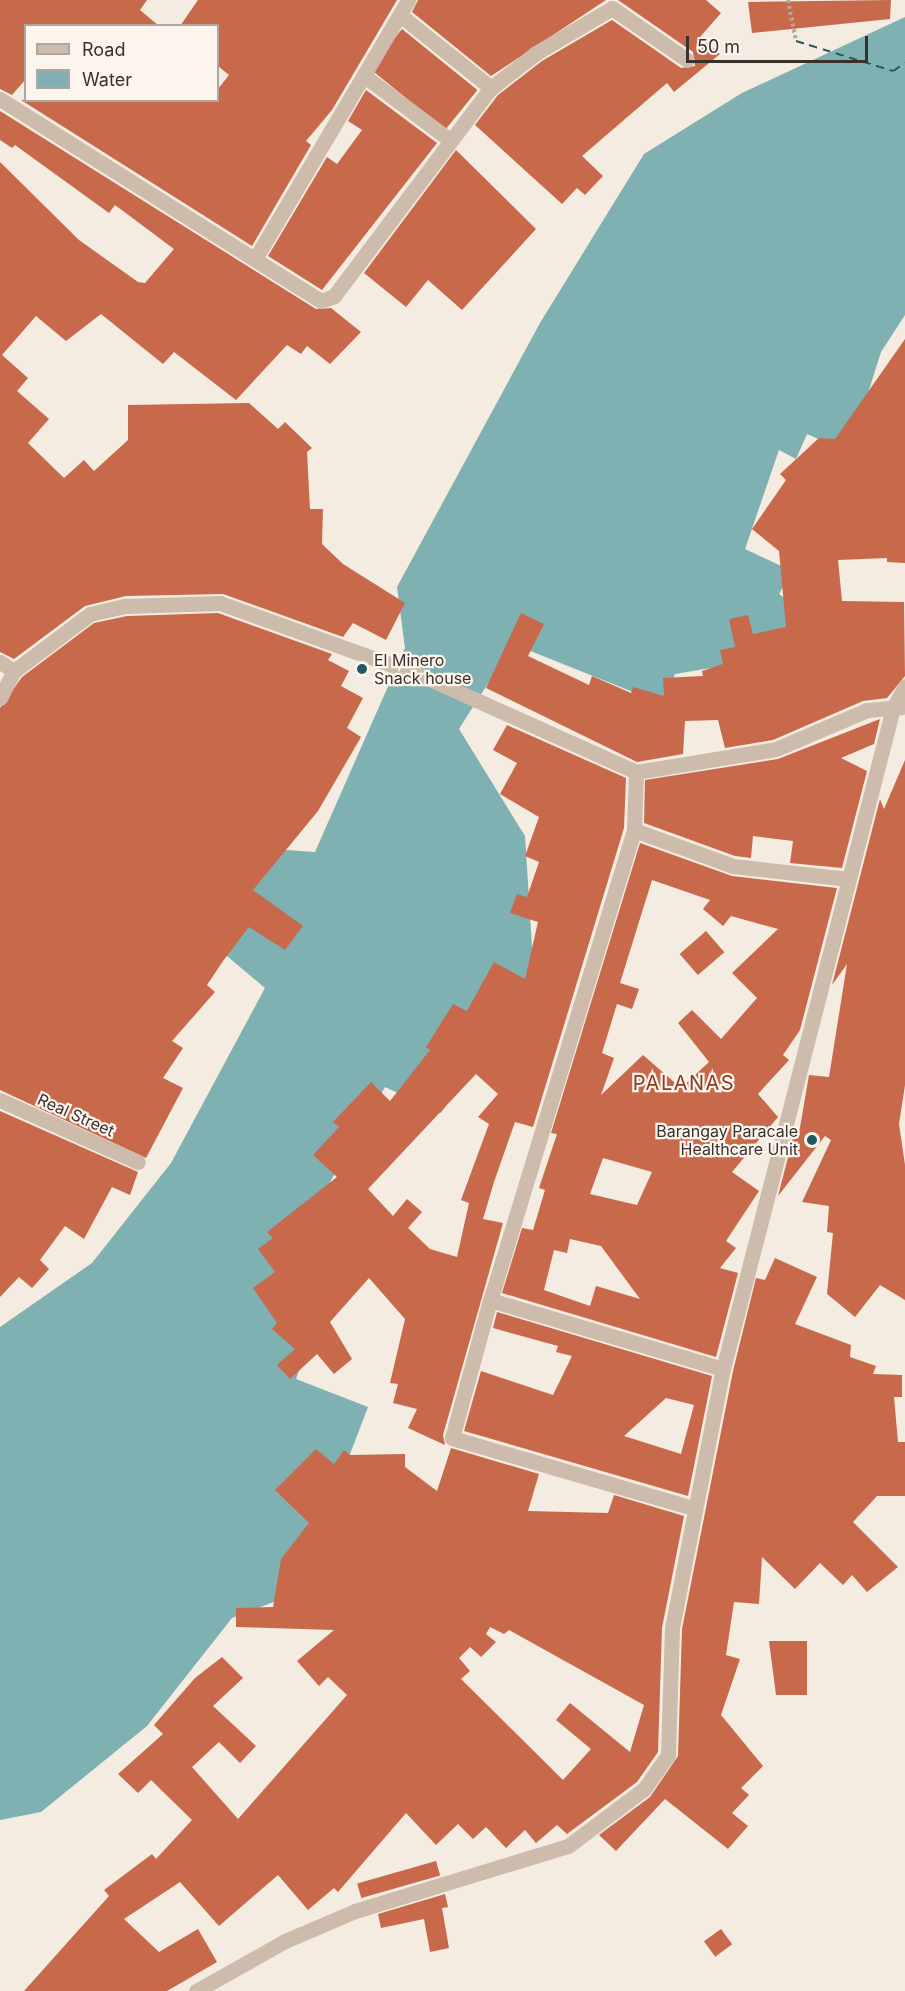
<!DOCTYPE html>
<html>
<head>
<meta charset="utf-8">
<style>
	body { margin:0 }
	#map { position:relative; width:905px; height:1991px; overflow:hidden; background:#f4ebe1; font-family:Inter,sans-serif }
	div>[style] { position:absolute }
	.water>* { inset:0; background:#7fb0b2 }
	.ferry>* { height:1.5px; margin-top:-0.75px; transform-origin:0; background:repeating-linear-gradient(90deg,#1f5a5e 0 8px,transparent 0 14px) }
	.building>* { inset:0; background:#c8694b; transform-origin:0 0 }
	.path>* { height:4px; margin-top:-2px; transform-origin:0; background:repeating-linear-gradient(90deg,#b9a596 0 3px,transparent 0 6px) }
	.minor>* { height:15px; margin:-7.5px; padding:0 7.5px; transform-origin:7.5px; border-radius:7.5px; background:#cdbbac }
	.dots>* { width:16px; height:16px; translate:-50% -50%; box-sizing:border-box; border:3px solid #fbf5ee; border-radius:50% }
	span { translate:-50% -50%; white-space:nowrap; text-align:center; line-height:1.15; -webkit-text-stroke:4.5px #fbf5ee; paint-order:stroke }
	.poi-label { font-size:16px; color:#3b302b }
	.left { translate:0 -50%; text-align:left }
	.right { translate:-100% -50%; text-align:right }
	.street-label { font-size:16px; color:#3b302b }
	.quarter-label { font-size:20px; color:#8c3b22; letter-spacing:1.5px }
	.legend { position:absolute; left:24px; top:24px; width:195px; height:78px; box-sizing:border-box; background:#fbf5ee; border:2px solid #aea6a0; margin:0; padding:8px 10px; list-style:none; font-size:18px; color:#3b302b }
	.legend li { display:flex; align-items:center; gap:12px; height:30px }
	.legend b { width:30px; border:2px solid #aea6a0 }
	.scale { position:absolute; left:686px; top:36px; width:182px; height:27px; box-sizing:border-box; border:3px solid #3b302b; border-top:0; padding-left:8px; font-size:18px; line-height:21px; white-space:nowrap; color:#3b302b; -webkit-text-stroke:4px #fbf5ee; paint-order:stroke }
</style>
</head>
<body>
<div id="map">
	<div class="water">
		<i style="clip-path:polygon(905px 17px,905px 315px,881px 352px,849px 453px,807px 434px,796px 459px,779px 450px,745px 549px,792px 571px,779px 594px,852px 644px,675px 674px,663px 704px,513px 644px,459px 729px,525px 836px,534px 978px,441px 1113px,385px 1087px,311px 1215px,310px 1341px,296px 1379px,368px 1407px,297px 1593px,232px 1618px,147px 1726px,41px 1812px,0 1820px,0 1327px,92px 1263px,171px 1163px,265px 988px,214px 945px,272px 849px,315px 852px,405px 648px,397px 587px,540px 323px,644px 154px,742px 93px)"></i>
	</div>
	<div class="ferry">
		<i style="left:796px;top:41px;width:102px;rotate:17.2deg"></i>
		<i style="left:893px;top:71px;width:14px;rotate:-34deg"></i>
	</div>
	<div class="building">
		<i style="clip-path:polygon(0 0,147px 0,140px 10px,159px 26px,26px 26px,26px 79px,12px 95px,0 89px)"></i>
		<i style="clip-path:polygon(198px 0,397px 0,332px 110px,306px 141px,311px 145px,252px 246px,21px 100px,218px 100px,218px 89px,229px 75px,218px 66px,218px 26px,180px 26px)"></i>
		<i style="clip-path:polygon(418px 0,606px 0,491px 76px,412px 12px)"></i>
		<i style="clip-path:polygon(618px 0,706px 0,721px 13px,700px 37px,720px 54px,674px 92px,667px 83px,582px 156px,603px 176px,585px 195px,577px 188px,562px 204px,475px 125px,498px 95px,542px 61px,612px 20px,681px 68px,695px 66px,693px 52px)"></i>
		<i style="clip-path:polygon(891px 0,890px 19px,752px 33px,748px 2px)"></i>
		<i style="left:402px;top:29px;width:97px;height:51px;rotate:39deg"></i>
		<i style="clip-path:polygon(366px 90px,437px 143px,322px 290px,268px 256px,327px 157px,337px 164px,362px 130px,348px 121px)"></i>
		<i style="clip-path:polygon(0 111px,316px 309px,331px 308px,361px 332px,330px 364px,307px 346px,301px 354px,287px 345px,236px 400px,174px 352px,163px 364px,101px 314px,66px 341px,36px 316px,2px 355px,28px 378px,17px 391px,49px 419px,28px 443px,64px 478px,84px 460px,94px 471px,128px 440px,128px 405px,249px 403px,278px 429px,285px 422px,312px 448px,307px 452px,310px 509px,323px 509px,322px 544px,343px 564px,405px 603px,386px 640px,353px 623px,343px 637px,223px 594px,126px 596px,85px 606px,14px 659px,0 652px,0 162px,79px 240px,138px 282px,145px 283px,174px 249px,115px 205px,109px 213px,15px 145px,12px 148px,0 140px)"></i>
		<i style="clip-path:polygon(456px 150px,536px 229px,462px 310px,428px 280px,406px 307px,364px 273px)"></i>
		<i style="clip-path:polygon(905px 339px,905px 563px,887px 562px,887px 558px,838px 560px,842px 601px,904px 602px,905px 676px,887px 698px,863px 701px,773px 740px,725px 748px,718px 720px,685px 721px,683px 754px,637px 762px,486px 688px,521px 613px,544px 624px,528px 656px,589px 685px,592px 676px,631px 693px,633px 687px,664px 696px,663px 678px,703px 676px,702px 671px,723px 664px,720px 650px,735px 647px,729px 619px,748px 615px,753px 634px,786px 627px,779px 551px,752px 529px,786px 480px,780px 474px,819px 438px,835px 439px)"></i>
		<i style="clip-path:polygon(218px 613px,332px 654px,328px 660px,349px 671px,341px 686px,363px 698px,347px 728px,361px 737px,318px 811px,253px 890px,303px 926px,285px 950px,249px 927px,223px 961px,207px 985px,215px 992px,172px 1041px,183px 1048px,163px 1078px,183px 1088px,146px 1158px,0 1090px,0 708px,22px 677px,94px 623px,127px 616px)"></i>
		<i style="clip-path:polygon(880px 719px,874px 744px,841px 758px,867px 771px,842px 868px,790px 863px,793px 841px,753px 836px,751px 858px,735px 856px,644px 823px,645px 780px,778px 759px)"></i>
		<i style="clip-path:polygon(evenodd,507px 725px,626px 778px,624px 828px,533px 1127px,515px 1122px,494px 1182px,483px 1219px,503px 1223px,443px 1435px,445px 1445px,408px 1428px,417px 1409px,393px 1403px,398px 1384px,390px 1383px,405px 1319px,369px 1278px,330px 1322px,352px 1359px,334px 1374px,317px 1354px,290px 1379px,277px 1365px,295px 1349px,272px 1329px,277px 1323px,253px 1288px,275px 1272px,258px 1249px,273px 1238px,267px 1232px,337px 1177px,313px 1155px,339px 1127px,333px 1122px,371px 1082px,390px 1101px,430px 1050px,426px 1047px,453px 1004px,467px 1011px,494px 962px,525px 979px,538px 922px,510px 913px,517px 894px,527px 897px,539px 862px,525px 856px,539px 817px,500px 794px,517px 763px,493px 750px,507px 725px,476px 1074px,498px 1094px,478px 1117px,489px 1124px,461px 1200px,469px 1203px,457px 1257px,430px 1249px,408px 1228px,422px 1212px,407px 1199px,393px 1216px,368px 1189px,476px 1074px)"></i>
		<i style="clip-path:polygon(905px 760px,905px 1085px,899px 1124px,905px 1165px,905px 1300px,880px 1285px,855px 1317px,827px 1294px,833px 1233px,827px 1232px,829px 1206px,802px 1202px,831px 1140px,825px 1136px,778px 1196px,794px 1134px,798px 1139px,809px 1075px,829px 1077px,847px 964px,832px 985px,880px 799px,884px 809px)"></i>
		<i style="clip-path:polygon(evenodd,640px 843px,732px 876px,837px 888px,800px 1030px,783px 1055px,789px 1060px,758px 1094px,778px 1117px,732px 1172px,759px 1191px,726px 1241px,736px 1248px,720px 1268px,738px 1273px,716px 1357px,502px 1293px,522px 1228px,533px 1230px,545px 1190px,539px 1188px,557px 1134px,551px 1133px,640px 843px,652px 880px,710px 900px,703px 909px,723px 926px,731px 916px,778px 929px,732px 973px,757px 998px,721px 1039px,692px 1010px,678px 1023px,709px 1062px,681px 1088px,643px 1055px,601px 1095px,614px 1058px,602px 1053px,617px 1004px,632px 1009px,639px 989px,620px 983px,652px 880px,640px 843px,603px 1158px,652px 1172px,637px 1205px,590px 1194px,603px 1158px,640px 843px,570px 1239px,601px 1246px,640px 1299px,596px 1286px,590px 1306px,544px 1290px,554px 1250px,567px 1253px,570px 1239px)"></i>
		<i style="left:706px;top:931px;width:28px;height:35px;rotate:49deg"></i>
		<i style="clip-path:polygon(0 1111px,138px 1172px,130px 1195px,112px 1187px,84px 1239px,65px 1226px,40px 1260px,49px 1269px,32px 1288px,19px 1277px,0 1297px)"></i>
		<i style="clip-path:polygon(775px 1258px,817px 1277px,795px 1324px,851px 1345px,850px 1357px,876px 1366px,873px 1374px,902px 1375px,902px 1397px,894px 1397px,898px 1442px,905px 1442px,905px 1496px,877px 1496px,853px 1522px,898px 1567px,867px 1592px,852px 1575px,843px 1585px,820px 1563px,795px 1589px,762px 1557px,759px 1604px,734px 1602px,726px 1655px,740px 1659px,721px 1715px,763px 1766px,741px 1788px,749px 1795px,732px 1813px,748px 1826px,728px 1849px,665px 1799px,616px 1851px,599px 1835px,650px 1797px,678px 1756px,682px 1629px,733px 1371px,756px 1278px,765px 1280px)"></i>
		<i style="clip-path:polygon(evenodd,497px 1312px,712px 1376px,688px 1496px,464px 1431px,481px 1371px,553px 1395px,572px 1356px,556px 1352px,558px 1346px,493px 1328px,497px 1312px,666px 1398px,694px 1405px,681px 1454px,624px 1436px,666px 1398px)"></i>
		<i style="clip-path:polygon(evenodd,451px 1448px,539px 1474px,528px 1511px,608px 1513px,614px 1495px,684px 1516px,662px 1628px,658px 1752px,637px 1782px,567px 1834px,557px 1825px,536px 1843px,525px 1830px,506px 1848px,486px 1827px,473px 1839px,458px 1824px,436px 1845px,406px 1813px,338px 1892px,334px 1888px,308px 1910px,278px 1875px,219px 1926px,180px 1882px,124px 1919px,159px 1952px,198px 1929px,217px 1962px,167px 1991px,24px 1991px,109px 1896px,104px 1890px,152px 1854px,156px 1859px,192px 1820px,151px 1780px,138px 1793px,118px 1774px,163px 1734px,154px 1725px,195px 1678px,222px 1657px,243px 1678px,213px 1706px,256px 1746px,240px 1763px,219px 1742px,192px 1767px,238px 1819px,347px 1695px,328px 1677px,319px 1686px,297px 1661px,334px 1630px,236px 1627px,236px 1608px,273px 1607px,281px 1559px,309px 1523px,275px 1490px,316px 1449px,334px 1464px,344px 1450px,350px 1455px,405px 1454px,405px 1467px,437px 1491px,451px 1448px,490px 1627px,504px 1634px,509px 1630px,644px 1705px,630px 1752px,570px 1703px,556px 1720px,591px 1749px,563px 1780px,461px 1679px,470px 1671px,459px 1658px,470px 1647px,481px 1657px,496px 1642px,486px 1634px,490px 1627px)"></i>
		<i style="clip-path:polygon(769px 1641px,807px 1641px,807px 1695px,776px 1695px)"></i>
		<i style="left:436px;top:1861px;width:15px;height:82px;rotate:74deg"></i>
		<i style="clip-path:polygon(445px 1894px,448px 1907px,442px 1908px,449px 1948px,430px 1952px,424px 1919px,381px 1928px,378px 1914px)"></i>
		<i style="left:721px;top:1929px;width:19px;height:21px;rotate:54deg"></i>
	</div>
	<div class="path">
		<i style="left:788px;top:0;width:42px;rotate:79deg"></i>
	</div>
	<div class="minor">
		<i style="left:400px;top:15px;width:117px;rotate:38.7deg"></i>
		<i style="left:367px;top:78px;width:104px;rotate:36.8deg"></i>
		<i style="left:0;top:99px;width:379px;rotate:32.2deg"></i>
		<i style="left:321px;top:301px;width:14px;rotate:-21deg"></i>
		<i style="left:334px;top:296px;width:261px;rotate:-53deg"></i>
		<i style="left:491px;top:88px;width:57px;rotate:-37.9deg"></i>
		<i style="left:536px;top:53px;width:88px;rotate:-30.6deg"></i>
		<i style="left:612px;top:8px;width:91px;rotate:34.7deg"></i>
		<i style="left:255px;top:259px;width:301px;rotate:-59.4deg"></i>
		<i style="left:0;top:662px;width:17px;rotate:33deg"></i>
		<i style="left:0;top:698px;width:30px;rotate:-63deg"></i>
		<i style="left:14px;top:671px;width:95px;rotate:-36.9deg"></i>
		<i style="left:90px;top:614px;width:37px;rotate:-13deg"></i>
		<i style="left:126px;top:606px;width:94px;rotate:-1.8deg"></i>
		<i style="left:220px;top:603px;width:218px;rotate:19.8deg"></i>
		<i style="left:425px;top:677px;width:231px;rotate:24.2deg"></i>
		<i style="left:636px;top:772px;width:142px;rotate:-9.3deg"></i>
		<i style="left:776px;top:749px;width:99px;rotate:-23.2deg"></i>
		<i style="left:867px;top:710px;width:35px;rotate:-5deg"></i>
		<i style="left:636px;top:772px;width:58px;rotate:92deg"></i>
		<i style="left:634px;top:830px;width:105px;rotate:20deg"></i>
		<i style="left:733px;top:866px;width:116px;rotate:6.4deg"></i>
		<i style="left:634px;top:830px;width:492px;rotate:107deg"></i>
		<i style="left:490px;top:1300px;width:243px;rotate:16.5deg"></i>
		<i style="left:0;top:1100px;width:151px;rotate:24.2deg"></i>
		<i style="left:490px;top:1300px;width:143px;rotate:105.4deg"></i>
		<i style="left:452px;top:1438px;width:251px;rotate:16.2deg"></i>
		<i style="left:196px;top:1991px;width:102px;rotate:-29.3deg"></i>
		<i style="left:285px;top:1941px;width:76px;rotate:-23.2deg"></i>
		<i style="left:355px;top:1911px;width:223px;rotate:-17deg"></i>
		<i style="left:568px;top:1846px;width:95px;rotate:-36.9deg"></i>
		<i style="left:644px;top:1789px;width:42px;rotate:-54.8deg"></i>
		<i style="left:668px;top:1755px;width:127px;rotate:-88.2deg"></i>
		<i style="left:672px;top:1628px;width:264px;rotate:-78.9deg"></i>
		<i style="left:723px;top:1369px;width:683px;rotate:-75.58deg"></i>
		<i style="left:893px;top:708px;width:25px;rotate:-61deg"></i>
	</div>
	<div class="dots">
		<i style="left:362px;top:669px;background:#1f5a5e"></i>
		<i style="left:812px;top:1140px;background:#1f5a5e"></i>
	</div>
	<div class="poi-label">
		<span class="left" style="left:374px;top:669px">El Minero<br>Snack house</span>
		<span class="right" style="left:798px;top:1140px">Barangay Paracale<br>Healthcare Unit</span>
	</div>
	<div class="street-label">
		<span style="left:76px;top:1115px;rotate:24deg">Real Street</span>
	</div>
	<div class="quarter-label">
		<span style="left:684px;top:1083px">PALANAS</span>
	</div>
	<ul class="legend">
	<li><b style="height:8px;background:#cdbbac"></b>Road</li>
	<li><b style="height:16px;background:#7fb0b2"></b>Water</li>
	</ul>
	<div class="scale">50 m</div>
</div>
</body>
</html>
